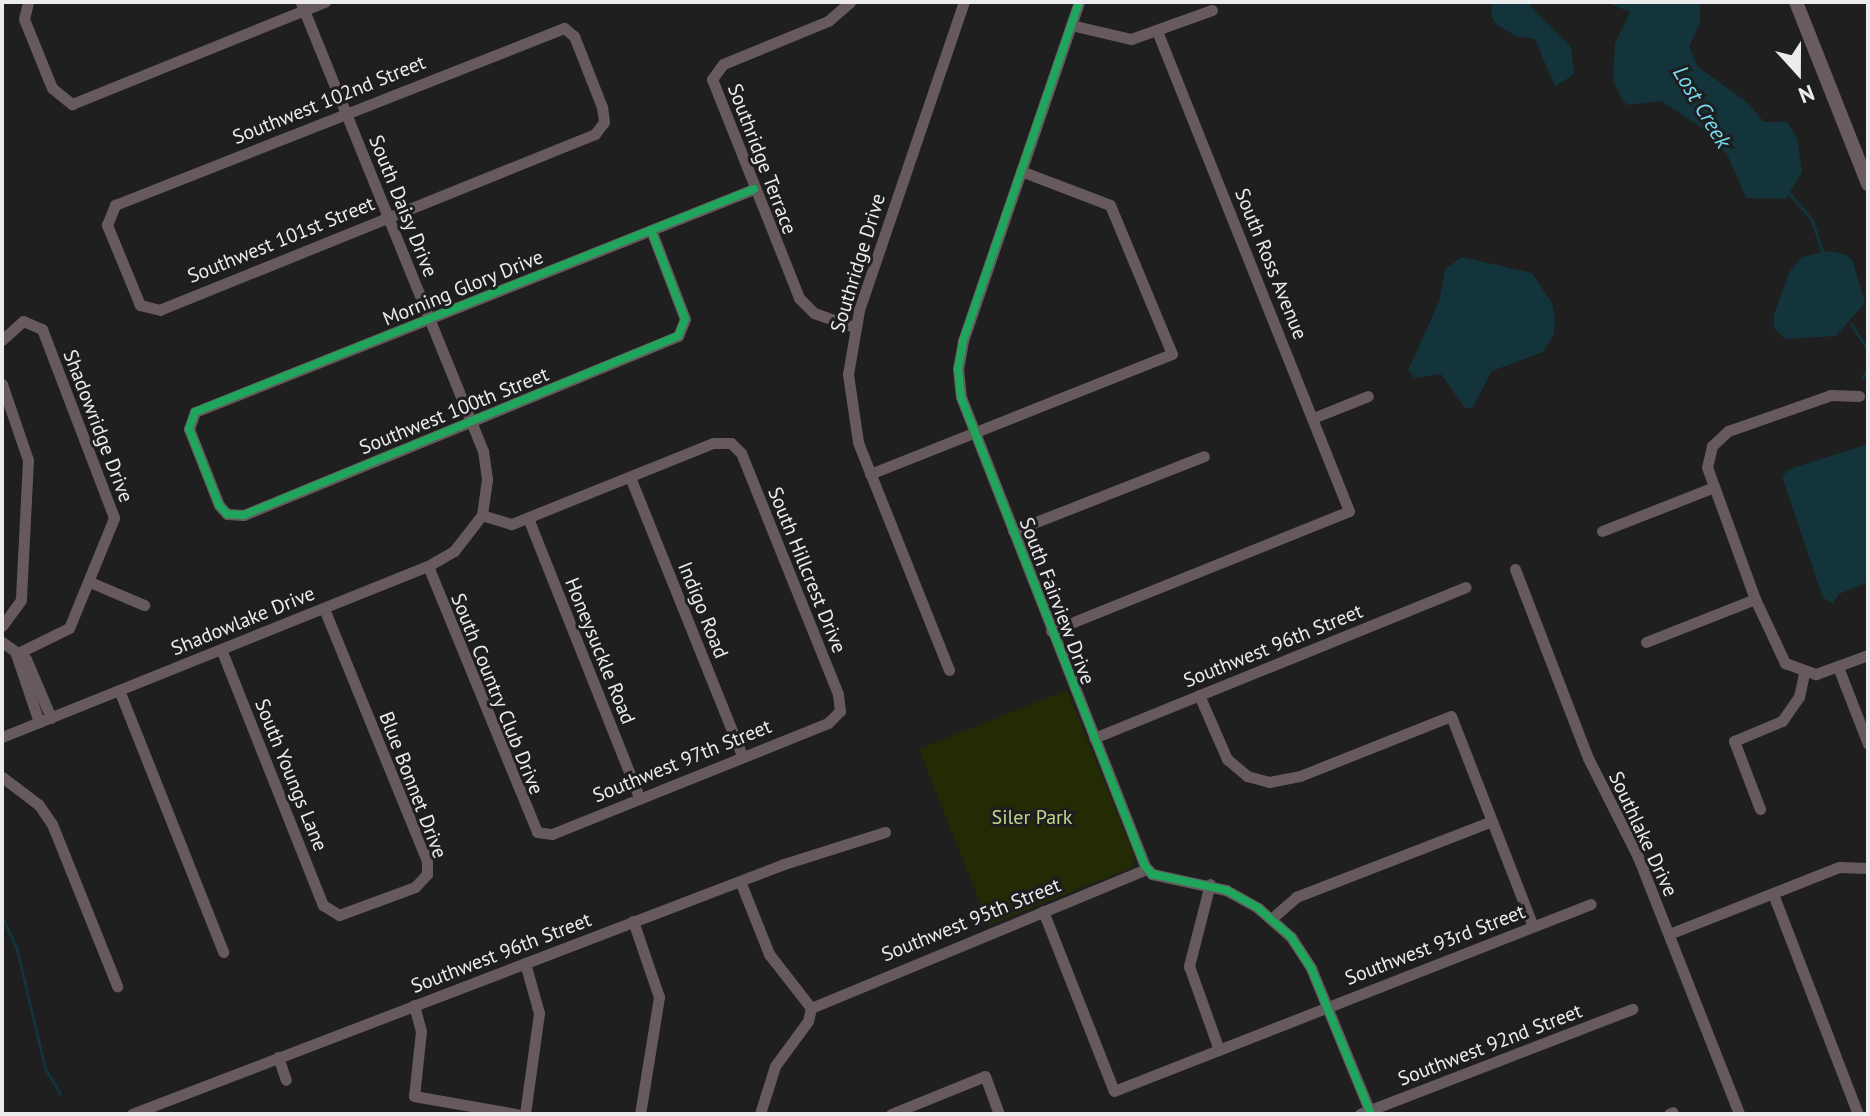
<!DOCTYPE html>
<html>
<head>
<meta charset="utf-8">
<style>
	body { margin:0 }
	#map { position:relative; width:1870px; height:1116px; overflow:hidden; background:#1f1f1f; font-family:"PT Sans",sans-serif }
	div>[style] { position:absolute }
	.green>* { inset:0; background:#232b05 }
	.water>* { inset:0; background:#13343a }
	.stream>* { height:3px; margin:-1.5px; padding:0 1.5px; transform-origin:1.5px; border-radius:1.5px; background:#13343a }
	.minor>* { height:11px; margin:-5.5px; padding:0 5.5px; transform-origin:5.5px; border-radius:5.5px; background:#675a5c }
	.major>* { height:14px; margin:-7px; padding:0 7px; transform-origin:7px; border-radius:7px; background:#695b5e }
	.cycleway>* { height:8px; margin:-4px; padding:0 4px; transform-origin:4px; border-radius:4px; background:#20a55d }
	span { translate:-50% -50%; white-space:nowrap; text-align:center; line-height:1.15; -webkit-text-stroke:6px #1e1e20; paint-order:stroke }
	.street-label { font-size:20px; color:#ececee }
	.park-label { font-size:20px; color:#c3d78c }
	.water-label { font-size:22px; color:#76ddf2; font-style:italic }
	.frame { position:absolute; inset:0; border:4px solid #ececee; pointer-events:none }
	.north { position:absolute; left:1758px; top:32px; width:80px; height:80px; -webkit-text-stroke:6px #1e1e20; paint-order:stroke; rotate:159deg; font-size:22px; font-weight:700; line-height:32px; text-align:center; color:#ececee }
	.north::after { content:''; display:block; margin:auto; width:28px; height:36px; background:#ececee; clip-path:polygon(50% 0,100% 100%,50% 72%,0 100%) }
</style>
</head>
<body>
<div id="map">
	<div class="green">
		<i style="clip-path:polygon(1067px 690px,1134px 855px,1133px 867px,989px 925px,919px 749px)"></i>
	</div>
	<div class="water">
		<i style="clip-path:polygon(1493px 2px,1536px 2px,1530px 6px,1571px 47px,1574px 74px,1555px 87px,1535px 39px,1516px 36px,1497px 25px,1491px 16px)"></i>
		<i style="clip-path:polygon(1605px 2px,1700px 2px,1700px 23px,1689px 47px,1698px 67px,1747px 102px,1764px 122px,1787px 122px,1797px 138px,1802px 172px,1786px 199px,1746px 198px,1727px 154px,1699px 126px,1661px 101px,1628px 105px,1622px 100px,1613px 81px,1615px 43px,1630px 12px)"></i>
		<i style="clip-path:polygon(1829px 251px,1847px 255px,1853px 262px,1865px 303px,1836px 336px,1785px 339px,1774px 328px,1774px 314px,1790px 271px,1802px 257px)"></i>
		<i style="clip-path:polygon(1462px 257px,1532px 273px,1552px 303px,1555px 318px,1554px 334px,1543px 352px,1492px 371px,1472px 408px,1465px 408px,1441px 374px,1415px 378px,1408px 370px,1439px 302px,1445px 269px)"></i>
		<i style="clip-path:polygon(1868px 444px,1868px 582px,1839px 594px,1833px 603px,1823px 598px,1782px 476px,1790px 469px)"></i>
	</div>
	<div class="stream">
		<i style="left:1788px;top:192px;width:37px;rotate:49deg"></i>
		<i style="left:1812px;top:220px;width:36px;rotate:72deg"></i>
		<i style="left:1851px;top:324px;width:31px;rotate:57deg"></i>
		<i style="left:1863px;top:377px;width:11px;rotate:-63deg"></i>
		<i style="left:2px;top:916px;width:37px;rotate:66deg"></i>
		<i style="left:17px;top:950px;width:121px;rotate:76.7deg"></i>
		<i style="left:45px;top:1068px;width:30px;rotate:60deg"></i>
	</div>
	<div class="minor">
		<i style="left:28px;top:2px;width:17px;rotate:103deg"></i>
		<i style="left:24px;top:19px;width:74px;rotate:67.9deg"></i>
		<i style="left:52px;top:88px;width:26px;rotate:39deg"></i>
		<i style="left:72px;top:104px;width:273px;rotate:-22deg"></i>
		<i style="left:850px;top:2px;width:29px;rotate:139deg"></i>
		<i style="left:828px;top:21px;width:113px;rotate:157.7deg"></i>
		<i style="left:723px;top:64px;width:19px;rotate:126deg"></i>
		<i style="left:712px;top:79px;width:236px;rotate:68.3deg"></i>
		<i style="left:799px;top:298px;width:21px;rotate:45deg"></i>
		<i style="left:814px;top:313px;width:42px;rotate:19.3deg"></i>
		<i style="left:1079px;top:2px;width:358px;rotate:108.9deg"></i>
		<i style="left:963px;top:341px;width:28px;rotate:100deg"></i>
		<i style="left:958px;top:369px;width:28px;rotate:84deg"></i>
		<i style="left:961px;top:397px;width:504px;rotate:68.58deg"></i>
		<i style="left:1145px;top:866px;width:11px;rotate:49deg"></i>
		<i style="left:1152px;top:874px;width:76px;rotate:12.2deg"></i>
		<i style="left:1226px;top:890px;width:37px;rotate:29deg"></i>
		<i style="left:1258px;top:908px;width:44px;rotate:41.3deg"></i>
		<i style="left:1291px;top:937px;width:37px;rotate:57deg"></i>
		<i style="left:1311px;top:968px;width:158px;rotate:67.7deg"></i>
		<i style="left:1071px;top:25px;width:62px;rotate:13.1deg"></i>
		<i style="left:1131px;top:39px;width:86px;rotate:-19.7deg"></i>
		<i style="left:564px;top:28px;width:13px;rotate:39deg"></i>
		<i style="left:574px;top:36px;width:76px;rotate:68.5deg"></i>
		<i style="left:602px;top:107px;width:15px;rotate:82deg"></i>
		<i style="left:604px;top:122px;width:15px;rotate:127deg"></i>
		<i style="left:595px;top:134px;width:469px;rotate:158deg"></i>
		<i style="left:160px;top:310px;width:21px;rotate:-166deg"></i>
		<i style="left:140px;top:305px;width:87px;rotate:-112.4deg"></i>
		<i style="left:107px;top:225px;width:22px;rotate:-68deg"></i>
		<i style="left:115px;top:205px;width:483px;rotate:-21.5deg"></i>
		<i style="left:651px;top:230px;width:95px;rotate:69.1deg"></i>
		<i style="left:685px;top:319px;width:18px;rotate:112deg"></i>
		<i style="left:678px;top:336px;width:469px;rotate:157.6deg"></i>
		<i style="left:244px;top:515px;width:17px;rotate:-177deg"></i>
		<i style="left:227px;top:514px;width:12px;rotate:-132deg"></i>
		<i style="left:219px;top:505px;width:82px;rotate:-111.5deg"></i>
		<i style="left:189px;top:429px;width:18px;rotate:-71deg"></i>
		<i style="left:195px;top:412px;width:602px;rotate:-21.75deg"></i>
		<i style="left:2px;top:340px;width:28px;rotate:-42deg"></i>
		<i style="left:23px;top:321px;width:21px;rotate:23deg"></i>
		<i style="left:42px;top:329px;width:202px;rotate:69.1deg"></i>
		<i style="left:114px;top:518px;width:119px;rotate:112.2deg"></i>
		<i style="left:69px;top:628px;width:59px;rotate:153.9deg"></i>
		<i style="left:2px;top:384px;width:80px;rotate:71.1deg"></i>
		<i style="left:28px;top:460px;width:140px;rotate:92.9deg"></i>
		<i style="left:21px;top:600px;width:32px;rotate:126deg"></i>
		<i style="left:1859px;top:396px;width:28px;rotate:-178deg"></i>
		<i style="left:1831px;top:395px;width:109px;rotate:160.7deg"></i>
		<i style="left:1728px;top:431px;width:22px;rotate:137deg"></i>
		<i style="left:1712px;top:446px;width:22px;rotate:103deg"></i>
		<i style="left:1707px;top:467px;width:140px;rotate:70deg"></i>
		<i style="left:1755px;top:599px;width:71px;rotate:64.9deg"></i>
		<i style="left:1785px;top:663px;width:33px;rotate:20deg"></i>
		<i style="left:1816px;top:674px;width:55px;rotate:-20.1deg"></i>
		<i style="left:1313px;top:418px;width:59px;rotate:-21.8deg"></i>
		<i style="left:870px;top:474px;width:325px;rotate:-21.7deg"></i>
		<i style="left:1172px;top:354px;width:161px;rotate:-112.6deg"></i>
		<i style="left:1110px;top:205px;width:95px;rotate:-159.1deg"></i>
		<i style="left:630px;top:477px;width:301px;rotate:68.1deg"></i>
		<i style="left:528px;top:518px;width:300px;rotate:68.3deg"></i>
		<i style="left:1013px;top:531px;width:205px;rotate:-21.4deg"></i>
		<i style="left:1602px;top:531px;width:118px;rotate:-21.4deg"></i>
		<i style="left:428px;top:566px;width:287px;rotate:67.7deg"></i>
		<i style="left:537px;top:832px;width:15px;rotate:8deg"></i>
		<i style="left:552px;top:834px;width:297px;rotate:-21.9deg"></i>
		<i style="left:828px;top:723px;width:17px;rotate:-45deg"></i>
		<i style="left:840px;top:711px;width:17px;rotate:-97deg"></i>
		<i style="left:838px;top:694px;width:260px;rotate:-111.9deg"></i>
		<i style="left:741px;top:453px;width:14px;rotate:-135deg"></i>
		<i style="left:731px;top:443px;width:18px;rotate:180deg"></i>
		<i style="left:713px;top:443px;width:218px;rotate:158.1deg"></i>
		<i style="left:511px;top:524px;width:30px;rotate:-163deg"></i>
		<i style="left:1515px;top:569px;width:203px;rotate:68.9deg"></i>
		<i style="left:1588px;top:758px;width:111px;rotate:63.2deg"></i>
		<i style="left:1638px;top:857px;width:276px;rotate:68.5deg"></i>
		<i style="left:90px;top:582px;width:59px;rotate:23.1deg"></i>
		<i style="left:1051px;top:631px;width:321px;rotate:-21.9deg"></i>
		<i style="left:1349px;top:511px;width:517px;rotate:-111.8deg"></i>
		<i style="left:2px;top:642px;width:29px;rotate:35deg"></i>
		<i style="left:26px;top:659px;width:64px;rotate:67deg"></i>
		<i style="left:1646px;top:642px;width:117px;rotate:-21.5deg"></i>
		<i style="left:221px;top:649px;width:276px;rotate:68.3deg"></i>
		<i style="left:323px;top:905px;width:19px;rotate:32deg"></i>
		<i style="left:339px;top:915px;width:81px;rotate:-20.2deg"></i>
		<i style="left:415px;top:887px;width:18px;rotate:-47deg"></i>
		<i style="left:427px;top:874px;width:13px;rotate:-90deg"></i>
		<i style="left:427px;top:861px;width:273px;rotate:-112.2deg"></i>
		<i style="left:16px;top:654px;width:72px;rotate:71.3deg"></i>
		<i style="left:1838px;top:667px;width:83px;rotate:68.7deg"></i>
		<i style="left:949px;top:670px;width:245px;rotate:-111.8deg"></i>
		<i style="left:858px;top:442px;width:69px;rotate:-98.4deg"></i>
		<i style="left:848px;top:374px;width:65px;rotate:-80.2deg"></i>
		<i style="left:859px;top:310px;width:325px;rotate:-71.2deg"></i>
		<i style="left:119px;top:690px;width:282px;rotate:68.3deg"></i>
		<i style="left:1199px;top:695px;width:70px;rotate:66.4deg"></i>
		<i style="left:1227px;top:759px;width:26px;rotate:40deg"></i>
		<i style="left:1247px;top:776px;width:23px;rotate:15deg"></i>
		<i style="left:1269px;top:782px;width:32px;rotate:-11deg"></i>
		<i style="left:1300px;top:776px;width:162px;rotate:-21.7deg"></i>
		<i style="left:1451px;top:716px;width:225px;rotate:68.7deg"></i>
		<i style="left:2px;top:737px;width:459px;rotate:-21.9deg"></i>
		<i style="left:428px;top:566px;width:30px;rotate:-30deg"></i>
		<i style="left:454px;top:551px;width:46px;rotate:-52.1deg"></i>
		<i style="left:482px;top:515px;width:36px;rotate:-82deg"></i>
		<i style="left:487px;top:479px;width:28px;rotate:-98deg"></i>
		<i style="left:483px;top:451px;width:484px;rotate:-112.1deg"></i>
		<i style="left:1094px;top:738px;width:401px;rotate:-22.1deg"></i>
		<i style="left:2px;top:777px;width:46px;rotate:37.1deg"></i>
		<i style="left:39px;top:805px;width:23px;rotate:56deg"></i>
		<i style="left:52px;top:824px;width:175px;rotate:68.1deg"></i>
		<i style="left:1760px;top:809px;width:73px;rotate:-110.9deg"></i>
		<i style="left:1734px;top:741px;width:52px;rotate:-22.6deg"></i>
		<i style="left:1782px;top:721px;width:29px;rotate:-55deg"></i>
		<i style="left:1799px;top:697px;width:25px;rotate:-78deg"></i>
		<i style="left:740px;top:881px;width:79px;rotate:68.3deg"></i>
		<i style="left:769px;top:954px;width:68px;rotate:52.1deg"></i>
		<i style="left:811px;top:1008px;width:13px;rotate:103deg"></i>
		<i style="left:808px;top:1021px;width:56px;rotate:126.3deg"></i>
		<i style="left:775px;top:1066px;width:50px;rotate:107.4deg"></i>
		<i style="left:1210px;top:884px;width:85px;rotate:104.4deg"></i>
		<i style="left:1189px;top:966px;width:89px;rotate:70.3deg"></i>
		<i style="left:1773px;top:894px;width:236px;rotate:68.9deg"></i>
		<i style="left:1043px;top:911px;width:193px;rotate:68.5deg"></i>
		<i style="left:1114px;top:1091px;width:512px;rotate:-21.41deg"></i>
		<i style="left:1271px;top:919px;width:33px;rotate:-41deg"></i>
		<i style="left:1296px;top:897px;width:210px;rotate:-21.2deg"></i>
		<i style="left:633px;top:921px;width:80px;rotate:71.1deg"></i>
		<i style="left:659px;top:997px;width:119px;rotate:99.2deg"></i>
		<i style="left:1669px;top:934px;width:183px;rotate:-21.5deg"></i>
		<i style="left:1839px;top:867px;width:29px;rotate:2deg"></i>
		<i style="left:525px;top:963px;width:52px;rotate:74.4deg"></i>
		<i style="left:539px;top:1013px;width:102px;rotate:97.9deg"></i>
		<i style="left:414px;top:1005px;width:27px;rotate:75deg"></i>
		<i style="left:421px;top:1031px;width:65px;rotate:96.1deg"></i>
		<i style="left:414px;top:1096px;width:104px;rotate:10deg"></i>
		<i style="left:811px;top:1008px;width:364px;rotate:-22.5deg"></i>
		<i style="left:278px;top:1057px;width:24px;rotate:71deg"></i>
		<i style="left:132px;top:1114px;width:698px;rotate:-20.98deg"></i>
		<i style="left:784px;top:864px;width:106px;rotate:-17.6deg"></i>
		<i style="left:891px;top:1114px;width:101px;rotate:-22deg"></i>
		<i style="left:985px;top:1076px;width:40px;rotate:69.8deg"></i>
		<i style="left:1360px;top:1114px;width:292px;rotate:-21.1deg"></i>
		<i style="left:1669px;top:1114px;width:4px;rotate:-27deg"></i>
	</div>
	<div class="major">
		<i style="left:1796px;top:2px;width:196px;rotate:68.4deg"></i>
	</div>
	<div class="cycleway">
		<i style="left:1079px;top:2px;width:358px;rotate:108.9deg"></i>
		<i style="left:963px;top:341px;width:28px;rotate:100deg"></i>
		<i style="left:958px;top:369px;width:28px;rotate:84deg"></i>
		<i style="left:961px;top:397px;width:504px;rotate:68.58deg"></i>
		<i style="left:1145px;top:866px;width:11px;rotate:49deg"></i>
		<i style="left:1152px;top:874px;width:76px;rotate:12.2deg"></i>
		<i style="left:1226px;top:890px;width:37px;rotate:29deg"></i>
		<i style="left:1258px;top:908px;width:44px;rotate:41.3deg"></i>
		<i style="left:1291px;top:937px;width:37px;rotate:57deg"></i>
		<i style="left:1311px;top:968px;width:158px;rotate:67.7deg"></i>
		<i style="left:651px;top:230px;width:95px;rotate:69.1deg"></i>
		<i style="left:685px;top:319px;width:18px;rotate:112deg"></i>
		<i style="left:678px;top:336px;width:469px;rotate:157.6deg"></i>
		<i style="left:244px;top:515px;width:17px;rotate:-177deg"></i>
		<i style="left:227px;top:514px;width:12px;rotate:-132deg"></i>
		<i style="left:219px;top:505px;width:82px;rotate:-111.5deg"></i>
		<i style="left:189px;top:429px;width:18px;rotate:-71deg"></i>
		<i style="left:195px;top:412px;width:602px;rotate:-21.75deg"></i>
	</div>
	<div class="street-label">
		<span style="left:329px;top:100px;rotate:-22deg">Southwest 102nd Street</span>
		<span style="left:762px;top:159px;rotate:69deg">Southridge Terrace</span>
		<span style="left:403px;top:206px;rotate:68deg">South Daisy Drive</span>
		<span style="left:281px;top:240px;rotate:-22deg">Southwest 101st Street</span>
		<span style="left:858px;top:263px;rotate:-73deg">Southridge Drive</span>
		<span style="left:1271px;top:264px;rotate:68deg">South Ross Avenue</span>
		<span style="left:463px;top:288px;rotate:-22deg">Morning Glory Drive</span>
		<span style="left:454px;top:411px;rotate:-22deg">Southwest 100th Street</span>
		<span style="left:98px;top:426px;rotate:69deg">Shadowridge Drive</span>
		<span style="left:807px;top:570px;rotate:68deg">South Hillcrest Drive</span>
		<span style="left:1057px;top:601px;rotate:69deg">South Fairview Drive</span>
		<span style="left:703px;top:610px;rotate:68deg">Indigo Road</span>
		<span style="left:243px;top:621px;rotate:-22deg">Shadowlake Drive</span>
		<span style="left:1273px;top:646px;rotate:-22deg">Southwest 96th Street</span>
		<span style="left:600px;top:651px;rotate:68deg">Honeysuckle Road</span>
		<span style="left:497px;top:694px;rotate:68deg">South Country Club Drive</span>
		<span style="left:682px;top:761px;rotate:-22deg">Southwest 97th Street</span>
		<span style="left:291px;top:775px;rotate:68deg">South Youngs Lane</span>
		<span style="left:413px;top:785px;rotate:69deg">Blue Bonnet Drive</span>
		<span style="left:1643px;top:834px;rotate:65deg">Southlake Drive</span>
		<span style="left:971px;top:920px;rotate:-22deg">Southwest 95th Street</span>
		<span style="left:1435px;top:945px;rotate:-21deg">Southwest 93rd Street</span>
		<span style="left:501px;top:953px;rotate:-21deg">Southwest 96th Street</span>
		<span style="left:1490px;top:1045px;rotate:-21deg">Southwest 92nd Street</span>
	</div>
	<div class="park-label">
		<span style="left:1032px;top:817px">Siler Park</span>
	</div>
	<div class="water-label">
		<span style="left:1702px;top:107px;rotate:59deg">Lost Creek</span>
	</div>
	<div class="frame"></div>
	<div class="north">N</div>
</div>
</body>
</html>
